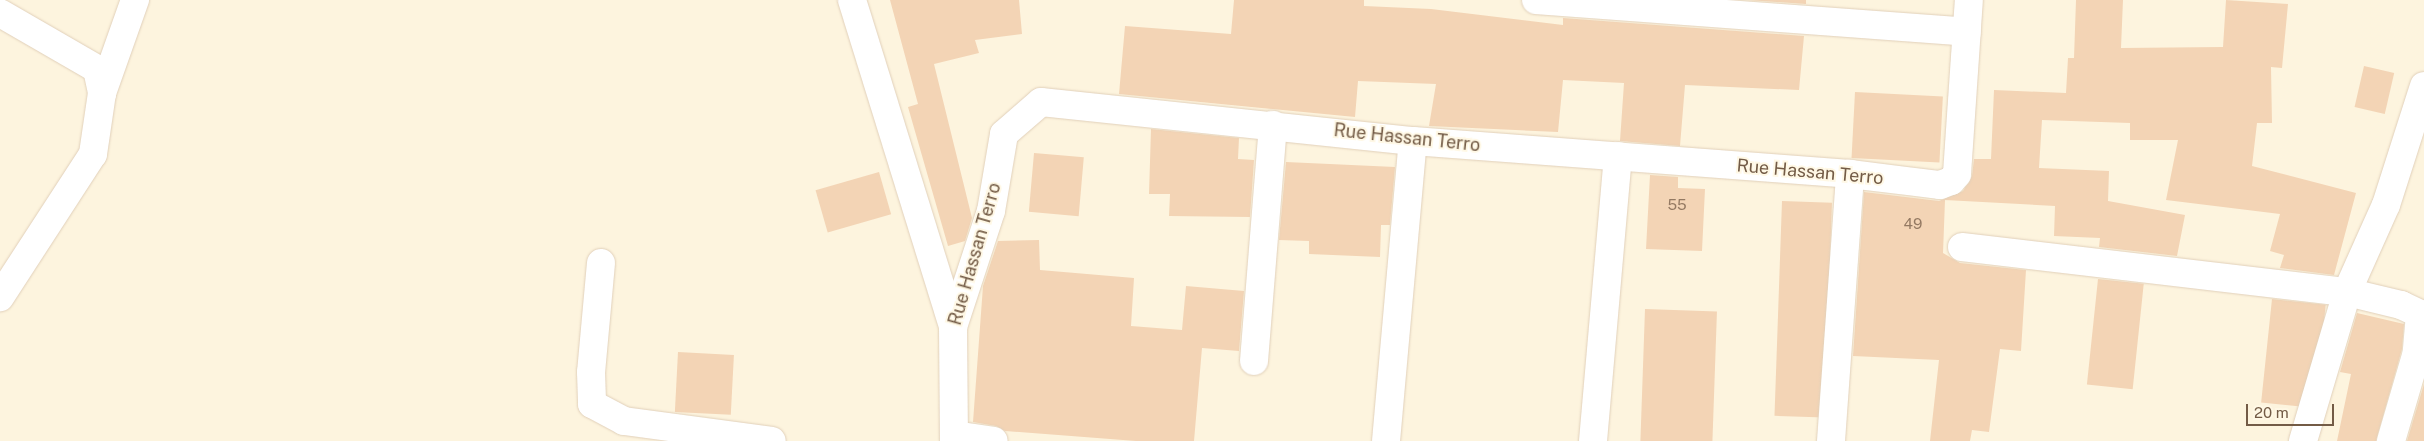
<!DOCTYPE html>
<html>
<head>
<meta charset="utf-8">
<style>
	body { margin:0 }
	#map { position:relative; width:2424px; height:441px; overflow:hidden; background:#fdf4de; font-family:"Public Sans",sans-serif }
	div>[style] { position:absolute }
	.building>* { inset:0; background:#f3d4b5; transform-origin:0 0 }
	.roads { filter:drop-shadow(0 0 1px #e1d0ba) drop-shadow(0 0 1px #e1d0ba) }
	.minor>* { height:28px; margin:-14px; padding:0 14px; transform-origin:14px; border-radius:14px; background:#fff }
	span { translate:-50% -50%; white-space:nowrap; text-align:center; line-height:1.15; -webkit-text-stroke:4px #fff8e5; paint-order:stroke }
	.number-label { font-size:15px; color:#937962 }
	.number-label span { -webkit-text-stroke-width:0 }
	.street-label { font-size:18px; color:#735b46 }
	.scale { position:absolute; left:2246px; top:404px; width:88px; height:22px; box-sizing:border-box; border:2px solid #735b46; border-top:0; padding-left:6px; font-size:15px; line-height:18px; white-space:nowrap; color:#735b46; -webkit-text-stroke:4px #fff8e5; paint-order:stroke }
</style>
</head>
<body>
<div id="map">
	<div class="building">
		<i style="clip-path:polygon(890px 0,1019px 0,1022px 34px,975px 40px,979px 53px,934px 64px,972px 218px,965px 241px,948px 246px,908px 107px,918px 104px)"></i>
		<i style="clip-path:polygon(1234px 0,1364px 0,1364px 6px,1431px 9px,1563px 25px,1563px 18px,1804px 36px,1799px 90px,1685px 85px,1680px 146px,1620px 141px,1624px 83px,1563px 80px,1558px 132px,1429px 126px,1436px 84px,1358px 81px,1355px 117px,1119px 94px,1125px 26px,1231px 34px)"></i>
		<i style="clip-path:polygon(1747px 0,1806px 0,1806px 4px)"></i>
		<i style="clip-path:polygon(2076px 0,2123px 0,2121px 48px,2223px 47px,2226px 0,2288px 4px,2282px 68px,2271px 67px,2272px 123px,2257px 123px,2252px 166px,2356px 193px,2334px 275px,2280px 268px,2284px 255px,2270px 251px,2280px 214px,2166px 200px,2178px 140px,2130px 140px,2130px 123px,2042px 120px,2039px 168px,2109px 171px,2108px 201px,2185px 215px,2177px 256px,2099px 247px,2100px 238px,2054px 236px,2055px 206px,1945px 200px,1943px 253px,1960px 263px,2026px 270px,2021px 351px,2000px 349px,1989px 432px,1972px 430px,1970px 441px,1930px 441px,1939px 360px,1853px 356px,1864px 192px,1939px 201px,1963px 191px,1972px 176px,1974px 159px,1991px 159px,1994px 90px,2066px 93px,2068px 58px,2074px 58px)"></i>
		<i style="left:2364px;top:66px;width:31px;height:42px;rotate:13deg"></i>
		<i style="left:1855px;top:92px;width:88px;height:66px;rotate:3deg"></i>
		<i style="clip-path:polygon(1151px 129px,1239px 138px,1238px 159px,1254px 160px,1250px 217px,1169px 216px,1170px 194px,1149px 194px)"></i>
		<i style="left:1034px;top:153px;width:50px;height:59px;rotate:5deg"></i>
		<i style="clip-path:polygon(1286px 162px,1395px 167px,1390px 225px,1381px 225px,1380px 257px,1309px 254px,1309px 241px,1279px 240px)"></i>
		<i style="left:879px;top:172px;width:44px;height:66px;rotate:74deg"></i>
		<i style="clip-path:polygon(1650px 175px,1678px 177px,1678px 188px,1705px 189px,1702px 251px,1646px 249px)"></i>
		<i style="left:1782px;top:201px;width:50px;height:215px;rotate:2deg"></i>
		<i style="clip-path:polygon(1039px 240px,1040px 270px,1134px 278px,1131px 326px,1182px 330px,1186px 286px,1244px 291px,1239px 351px,1202px 348px,1194px 441px,1136px 441px,1005px 431px,996px 426px,973px 422px,983px 286px,998px 241px)"></i>
		<i style="left:2098px;top:279px;width:46px;height:106px;rotate:6deg"></i>
		<i style="left:2272px;top:299px;width:54px;height:104px;rotate:6deg"></i>
		<i style="left:1645px;top:309px;width:72px;height:132px;rotate:2deg"></i>
		<i style="clip-path:polygon(2357px 313px,2404px 324px,2402px 349px,2376px 441px,2337px 441px,2351px 374px,2340px 372px)"></i>
		<i style="left:678px;top:352px;width:56px;height:60px;rotate:3deg"></i>
		<i style="clip-path:polygon(2424px 384px,2424px 441px,2407px 441px)"></i>
	</div>
	<div class="roads">
		<div class="minor">
			<i style="left:852px;top:0;width:342px;rotate:72.8deg"></i>
			<i style="left:1536px;top:0;width:432px;rotate:4.2deg"></i>
			<i style="left:0;top:13px;width:112px;rotate:30deg"></i>
			<i style="left:97px;top:69px;width:25px;rotate:78deg"></i>
			<i style="left:102px;top:93px;width:62px;rotate:98.4deg"></i>
			<i style="left:93px;top:154px;width:171px;rotate:123deg"></i>
			<i style="left:102px;top:93px;width:99px;rotate:-70.5deg"></i>
			<i style="left:1962px;top:247px;width:388px;rotate:6.7deg"></i>
			<i style="left:2347px;top:292px;width:56px;rotate:13.5deg"></i>
			<i style="left:2401px;top:305px;width:21px;rotate:25deg"></i>
			<i style="left:2420px;top:314px;width:38px;rotate:95deg"></i>
			<i style="left:2417px;top:352px;width:93px;rotate:106.3deg"></i>
			<i style="left:601px;top:263px;width:109px;rotate:95.2deg"></i>
			<i style="left:591px;top:372px;width:32px;rotate:88deg"></i>
			<i style="left:592px;top:404px;width:36px;rotate:28deg"></i>
			<i style="left:624px;top:421px;width:149px;rotate:7.7deg"></i>
			<i style="left:1254px;top:361px;width:237px;rotate:-85.4deg"></i>
			<i style="left:954px;top:435px;width:40px;rotate:8.5deg"></i>
			<i style="left:954px;top:441px;width:114px;rotate:-90.5deg"></i>
			<i style="left:953px;top:327px;width:122px;rotate:-71.9deg"></i>
			<i style="left:991px;top:211px;width:78px;rotate:-80.4deg"></i>
			<i style="left:1004px;top:134px;width:49px;rotate:-40.9deg"></i>
			<i style="left:1041px;top:102px;width:374px;rotate:6deg"></i>
			<i style="left:1413px;top:141px;width:438px;rotate:4.3deg"></i>
			<i style="left:1850px;top:174px;width:91px;rotate:7deg"></i>
			<i style="left:1940px;top:185px;width:12px;rotate:-20deg"></i>
			<i style="left:1951px;top:181px;width:9px;rotate:-49deg"></i>
			<i style="left:1957px;top:174px;width:174px;rotate:-86.1deg"></i>
			<i style="left:1386px;top:441px;width:301px;rotate:-84.9deg"></i>
			<i style="left:1593px;top:441px;width:286px;rotate:-85deg"></i>
			<i style="left:1831px;top:441px;width:268px;rotate:-85.9deg"></i>
			<i style="left:2303px;top:441px;width:155px;rotate:-73.5deg"></i>
			<i style="left:2347px;top:292px;width:95px;rotate:-65.9deg"></i>
			<i style="left:2386px;top:205px;width:125px;rotate:-72.3deg"></i>
		</div>
	</div>
	<div class="number-label">
		<span style="left:1677px;top:205px">55</span>
		<span style="left:1913px;top:224px">49</span>
	</div>
	<div class="street-label">
		<span style="left:1407px;top:138px;rotate:6deg">Rue Hassan Terro</span>
		<span style="left:1810px;top:172px;rotate:5deg">Rue Hassan Terro</span>
		<span style="left:975px;top:254px;rotate:-74deg">Rue Hassan Terro</span>
	</div>
	<div class="scale">20 m</div>
</div>
</body>
</html>
